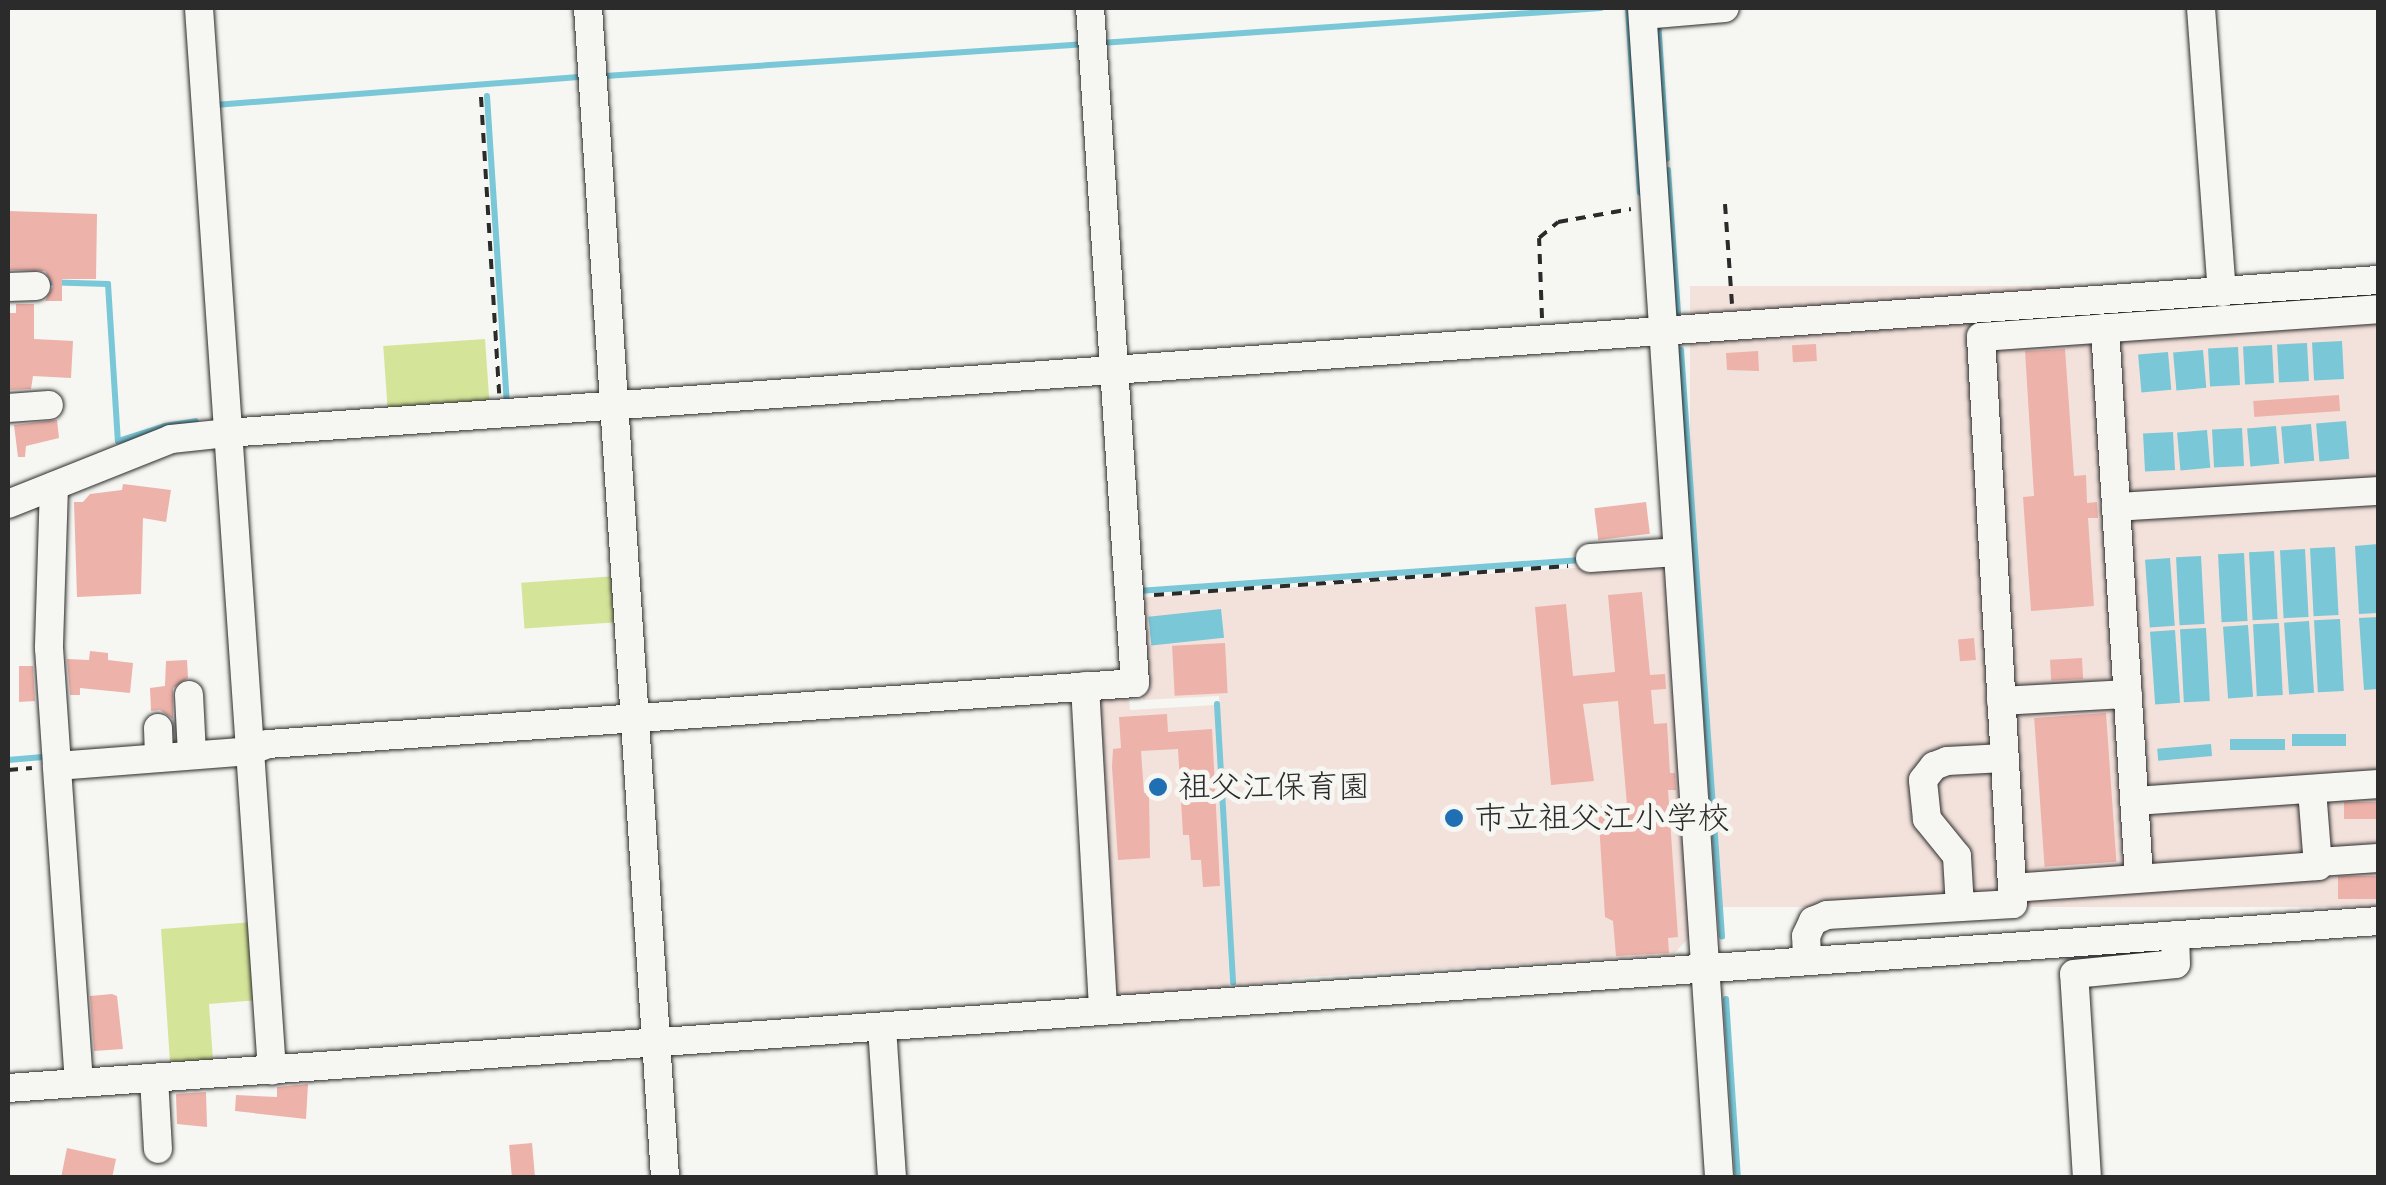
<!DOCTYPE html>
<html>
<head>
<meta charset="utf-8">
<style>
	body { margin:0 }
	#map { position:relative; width:2386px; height:1185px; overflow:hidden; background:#f6f6f2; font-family:Sriracha,"Klee One",sans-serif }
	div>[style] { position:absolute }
	.built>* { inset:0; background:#f3e2dc; transform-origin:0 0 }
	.green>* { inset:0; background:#d4e599; transform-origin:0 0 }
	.water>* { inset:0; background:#79c7d7; transform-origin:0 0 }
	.stream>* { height:6px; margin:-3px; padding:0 3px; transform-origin:3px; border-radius:3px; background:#79c7d7 }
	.building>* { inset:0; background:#edb2aa; transform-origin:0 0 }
	.path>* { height:4px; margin-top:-2px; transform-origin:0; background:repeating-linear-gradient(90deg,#2b2b2b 0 10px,transparent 0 18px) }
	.roads { filter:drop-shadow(0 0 2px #2b2b2b) drop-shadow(0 0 2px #2b2b2b) }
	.minor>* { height:28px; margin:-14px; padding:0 14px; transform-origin:14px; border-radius:14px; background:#f6f6f2 }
	.dots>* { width:28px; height:28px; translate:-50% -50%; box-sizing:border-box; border:5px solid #f6f6f2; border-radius:50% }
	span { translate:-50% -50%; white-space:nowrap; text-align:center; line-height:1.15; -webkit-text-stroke:10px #f6f6f2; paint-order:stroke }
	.poi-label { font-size:32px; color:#2b2b2b }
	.left { translate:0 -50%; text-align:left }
	.frame { position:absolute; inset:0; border:10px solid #2b2b2b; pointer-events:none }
</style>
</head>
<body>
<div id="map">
	<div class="built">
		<i style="left:2378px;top:286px;width:621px;height:688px;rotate:90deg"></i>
		<i style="clip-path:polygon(1665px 562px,1691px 935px,1673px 955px,1307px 977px,1236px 987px,1219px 696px,1143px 700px,1137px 598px)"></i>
		<i style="clip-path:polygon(1129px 698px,1130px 710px,1215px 705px,1230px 988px,1122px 995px,1111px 984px,1097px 700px)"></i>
	</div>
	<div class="green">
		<i style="left:485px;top:339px;width:67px;height:102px;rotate:86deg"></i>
		<i style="left:617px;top:576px;width:46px;height:96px;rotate:86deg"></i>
		<i style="clip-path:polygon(253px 922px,259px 1000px,209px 1004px,213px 1060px,170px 1062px,161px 929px)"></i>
	</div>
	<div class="water">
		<i style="left:2342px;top:341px;width:38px;height:30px;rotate:87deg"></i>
		<i style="left:2307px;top:343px;width:38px;height:30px;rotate:87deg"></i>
		<i style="left:2272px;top:345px;width:38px;height:29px;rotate:87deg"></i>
		<i style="left:2238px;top:347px;width:38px;height:30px;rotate:87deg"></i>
		<i style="left:2203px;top:350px;width:38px;height:30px;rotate:85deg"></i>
		<i style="left:2168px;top:352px;width:38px;height:30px;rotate:85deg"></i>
		<i style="left:2346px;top:421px;width:38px;height:30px;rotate:85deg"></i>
		<i style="left:2311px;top:424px;width:37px;height:30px;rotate:85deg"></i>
		<i style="left:2276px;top:426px;width:38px;height:29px;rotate:85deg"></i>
		<i style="left:2242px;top:428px;width:38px;height:30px;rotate:87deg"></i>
		<i style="left:2207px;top:430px;width:38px;height:30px;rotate:85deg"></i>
		<i style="left:2173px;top:432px;width:38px;height:30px;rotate:87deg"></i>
		<i style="clip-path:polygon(2378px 544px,2378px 613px,2359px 614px,2355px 546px)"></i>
		<i style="left:2335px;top:547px;width:68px;height:25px;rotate:87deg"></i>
		<i style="left:2305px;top:549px;width:68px;height:25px;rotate:87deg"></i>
		<i style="left:2274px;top:551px;width:68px;height:25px;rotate:87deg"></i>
		<i style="left:2244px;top:553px;width:68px;height:26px;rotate:87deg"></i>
		<i style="left:2201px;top:556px;width:68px;height:25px;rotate:87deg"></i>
		<i style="left:2170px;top:558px;width:68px;height:25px;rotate:86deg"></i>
		<i style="left:1221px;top:609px;width:29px;height:73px;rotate:84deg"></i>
		<i style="clip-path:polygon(2378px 617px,2378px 689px,2364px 690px,2359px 618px)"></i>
		<i style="left:2340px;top:619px;width:72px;height:26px;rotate:87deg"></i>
		<i style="left:2309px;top:621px;width:72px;height:25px;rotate:86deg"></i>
		<i style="left:2279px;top:623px;width:72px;height:26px;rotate:87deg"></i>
		<i style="left:2248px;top:625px;width:72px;height:25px;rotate:86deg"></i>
		<i style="left:2206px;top:628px;width:73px;height:26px;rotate:87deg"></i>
		<i style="left:2175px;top:630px;width:73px;height:25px;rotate:86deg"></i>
		<i style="left:2346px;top:734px;width:12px;height:54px;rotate:90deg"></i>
		<i style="left:2285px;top:739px;width:11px;height:55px;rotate:90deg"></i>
		<i style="left:2211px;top:744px;width:12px;height:54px;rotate:85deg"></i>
	</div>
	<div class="stream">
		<i style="left:1628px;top:8px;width:185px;rotate:86.3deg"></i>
		<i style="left:1658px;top:20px;width:139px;rotate:86.3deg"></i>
		<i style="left:1101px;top:43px;width:501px;rotate:-4deg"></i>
		<i style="left:605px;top:76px;width:479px;rotate:-3.8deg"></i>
		<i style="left:487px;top:96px;width:308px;rotate:86.3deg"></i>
		<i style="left:215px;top:105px;width:368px;rotate:-4.4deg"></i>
		<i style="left:1668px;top:170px;width:143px;rotate:86deg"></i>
		<i style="left:41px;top:282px;width:67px;rotate:1.7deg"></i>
		<i style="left:108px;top:284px;width:157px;rotate:86.4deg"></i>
		<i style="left:118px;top:441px;width:49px;rotate:-17.7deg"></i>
		<i style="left:165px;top:426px;width:31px;rotate:-9deg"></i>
		<i style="left:1681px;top:350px;width:588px;rotate:86deg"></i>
		<i style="left:1138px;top:591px;width:441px;rotate:-4deg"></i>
		<i style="left:1217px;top:704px;width:279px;rotate:86.7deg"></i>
		<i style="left:8px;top:760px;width:38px;rotate:-5deg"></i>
		<i style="left:1726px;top:999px;width:179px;rotate:86.2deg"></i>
	</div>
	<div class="building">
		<i style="clip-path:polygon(8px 211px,97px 214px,96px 279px,62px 279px,62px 301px,45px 301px,53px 286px,45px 271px,8px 270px)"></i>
		<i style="clip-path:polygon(16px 304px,34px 304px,34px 339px,73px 341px,71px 378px,33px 376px,31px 389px,9px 390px,8px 313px,16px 313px)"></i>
		<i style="left:1816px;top:344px;width:17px;height:24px;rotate:87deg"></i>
		<i style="clip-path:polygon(2065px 349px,2074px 476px,2086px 475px,2087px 503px,2097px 502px,2098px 518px,2088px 518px,2094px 606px,2031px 611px,2023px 497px,2034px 496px,2025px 351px)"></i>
		<i style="clip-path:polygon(1758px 351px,1759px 371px,1727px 370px,1726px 353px)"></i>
		<i style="left:2339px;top:395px;width:16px;height:86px;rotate:86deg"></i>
		<i style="clip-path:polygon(57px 420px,59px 438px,26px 446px,25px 457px,18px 457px,14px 425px)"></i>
		<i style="clip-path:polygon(123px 484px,171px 490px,166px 522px,143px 518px,141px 594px,77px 597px,74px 502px,83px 502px,90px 494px,122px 490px)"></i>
		<i style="left:1646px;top:502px;width:32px;height:52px;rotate:83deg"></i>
		<i style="clip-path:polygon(1642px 592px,1650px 675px,1665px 674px,1666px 689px,1651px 690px,1654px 724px,1667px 723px,1670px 773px,1675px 773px,1676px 790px,1668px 790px,1678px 937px,1668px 938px,1669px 953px,1616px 956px,1613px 921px,1605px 917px,1598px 807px,1627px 805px,1618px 701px,1583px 704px,1594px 781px,1551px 785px,1535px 607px,1566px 604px,1573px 676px,1615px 672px,1608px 595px)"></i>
		<i style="left:1974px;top:638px;width:22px;height:16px;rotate:85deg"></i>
		<i style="left:1225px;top:643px;width:50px;height:53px;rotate:87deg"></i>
		<i style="clip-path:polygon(90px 651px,108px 653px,108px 660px,133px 663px,130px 693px,80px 688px,80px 695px,70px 695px,67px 659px,89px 660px)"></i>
		<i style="left:2082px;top:658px;width:21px;height:32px;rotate:87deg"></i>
		<i style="clip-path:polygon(187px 660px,188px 678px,173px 688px,173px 719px,160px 710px,151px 711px,150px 688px,165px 686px,166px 661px)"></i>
		<i style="clip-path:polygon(19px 666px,33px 666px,35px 701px,19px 702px)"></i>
		<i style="left:2106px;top:713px;width:149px;height:72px;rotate:86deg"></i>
		<i style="clip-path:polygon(1167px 714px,1168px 732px,1212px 729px,1220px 886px,1203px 887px,1201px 860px,1191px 860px,1189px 835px,1183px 835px,1178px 749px,1141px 751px,1144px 793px,1149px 792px,1150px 858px,1118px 860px,1112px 767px,1113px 749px,1121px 748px,1119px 717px)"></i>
		<i style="left:2378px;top:802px;width:17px;height:34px;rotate:90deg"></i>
		<i style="left:2378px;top:876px;width:23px;height:40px;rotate:90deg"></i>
		<i style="clip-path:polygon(112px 994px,117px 996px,123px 1049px,94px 1051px,90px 996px)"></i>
		<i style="clip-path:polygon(308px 1084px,306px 1119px,235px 1111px,236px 1095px,277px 1097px,277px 1087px)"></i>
		<i style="clip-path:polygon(206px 1092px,207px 1127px,177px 1124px,176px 1094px)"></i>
		<i style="left:532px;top:1143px;width:35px;height:23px;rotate:85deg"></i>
		<i style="clip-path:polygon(67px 1148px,116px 1159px,112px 1178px,61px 1178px)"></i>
	</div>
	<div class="path">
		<i style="left:481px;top:97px;width:297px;rotate:86.5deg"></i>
		<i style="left:1725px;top:204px;width:100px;rotate:86deg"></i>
		<i style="left:1542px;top:318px;width:80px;rotate:-92.1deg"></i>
		<i style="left:1539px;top:238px;width:25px;rotate:-40deg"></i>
		<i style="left:1558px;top:222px;width:74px;rotate:-10.1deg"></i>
		<i style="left:1154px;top:595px;width:415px;rotate:-4deg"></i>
		<i style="left:8px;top:770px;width:24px;rotate:-5deg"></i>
	</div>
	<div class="roads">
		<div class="minor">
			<i style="left:199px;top:8px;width:1065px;rotate:86.07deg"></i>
			<i style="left:588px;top:8px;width:1173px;rotate:86.23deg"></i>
			<i style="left:1642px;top:8px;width:1173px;rotate:86.23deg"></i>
			<i style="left:2201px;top:8px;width:285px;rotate:85.8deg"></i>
			<i style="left:1643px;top:15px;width:82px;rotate:-4.9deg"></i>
			<i style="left:8px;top:287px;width:28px;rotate:-2deg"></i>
			<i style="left:2105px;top:328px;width:551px;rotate:86.46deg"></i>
			<i style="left:8px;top:408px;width:41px;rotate:-4.2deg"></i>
			<i style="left:54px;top:486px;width:162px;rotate:91.8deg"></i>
			<i style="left:49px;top:648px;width:118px;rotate:86.1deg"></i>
			<i style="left:8px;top:504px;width:175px;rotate:-21.7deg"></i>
			<i style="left:171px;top:439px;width:56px;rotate:-6.1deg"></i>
			<i style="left:227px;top:433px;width:2156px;rotate:-4.07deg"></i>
			<i style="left:2116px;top:507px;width:262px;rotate:-3.5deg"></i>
			<i style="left:1590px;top:558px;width:87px;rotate:-3.9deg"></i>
			<i style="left:1085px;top:686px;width:325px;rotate:86.8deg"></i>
			<i style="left:189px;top:695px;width:60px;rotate:87.1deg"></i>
			<i style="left:2001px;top:701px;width:127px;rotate:-3.2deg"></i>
			<i style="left:158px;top:728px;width:30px;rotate:88deg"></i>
			<i style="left:2135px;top:801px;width:244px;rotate:-4deg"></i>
			<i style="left:2318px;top:862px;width:60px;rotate:-3.8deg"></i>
			<i style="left:2012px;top:888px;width:307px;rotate:-4.1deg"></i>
			<i style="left:2318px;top:866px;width:77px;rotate:-94.5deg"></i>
			<i style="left:1960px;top:907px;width:51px;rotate:-93.4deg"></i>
			<i style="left:1957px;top:856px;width:48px;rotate:-129deg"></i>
			<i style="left:1927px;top:819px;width:39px;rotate:-96deg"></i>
			<i style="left:1923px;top:780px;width:18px;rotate:-52deg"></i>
			<i style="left:1934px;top:766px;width:14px;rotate:-21deg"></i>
			<i style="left:1947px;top:761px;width:57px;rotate:-3deg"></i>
			<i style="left:1807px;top:960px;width:24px;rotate:-92deg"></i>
			<i style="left:1806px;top:936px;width:17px;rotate:-65deg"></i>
			<i style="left:1813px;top:921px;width:15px;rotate:-23deg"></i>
			<i style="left:1827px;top:915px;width:186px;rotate:-3.4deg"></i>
			<i style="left:2013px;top:904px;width:568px;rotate:-93.23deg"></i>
			<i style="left:1981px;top:337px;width:398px;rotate:-4deg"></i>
			<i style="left:882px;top:1027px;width:151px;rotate:86.2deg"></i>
			<i style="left:154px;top:1078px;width:71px;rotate:86.8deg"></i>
			<i style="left:79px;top:1083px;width:318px;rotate:-94deg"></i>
			<i style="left:57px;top:766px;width:194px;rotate:-4.4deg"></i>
			<i style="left:250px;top:751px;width:19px;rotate:-21deg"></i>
			<i style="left:268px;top:744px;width:869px;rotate:-4.02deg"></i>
			<i style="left:1135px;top:683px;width:676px;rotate:-93.81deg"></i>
			<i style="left:8px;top:1088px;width:2376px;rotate:-4.03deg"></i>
			<i style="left:2087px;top:1178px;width:204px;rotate:-93.6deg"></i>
			<i style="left:2074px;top:974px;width:102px;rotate:-5.6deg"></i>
			<i style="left:2176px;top:964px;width:29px;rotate:-92deg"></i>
		</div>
	</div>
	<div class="dots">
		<i style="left:1158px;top:787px;background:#1f6fb2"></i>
		<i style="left:1454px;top:818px;background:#1f6fb2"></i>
	</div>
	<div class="poi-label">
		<span class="left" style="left:1178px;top:787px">祖父江保育園</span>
		<span class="left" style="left:1474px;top:818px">市立祖父江小学校</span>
	</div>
	<div class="frame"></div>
</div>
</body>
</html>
